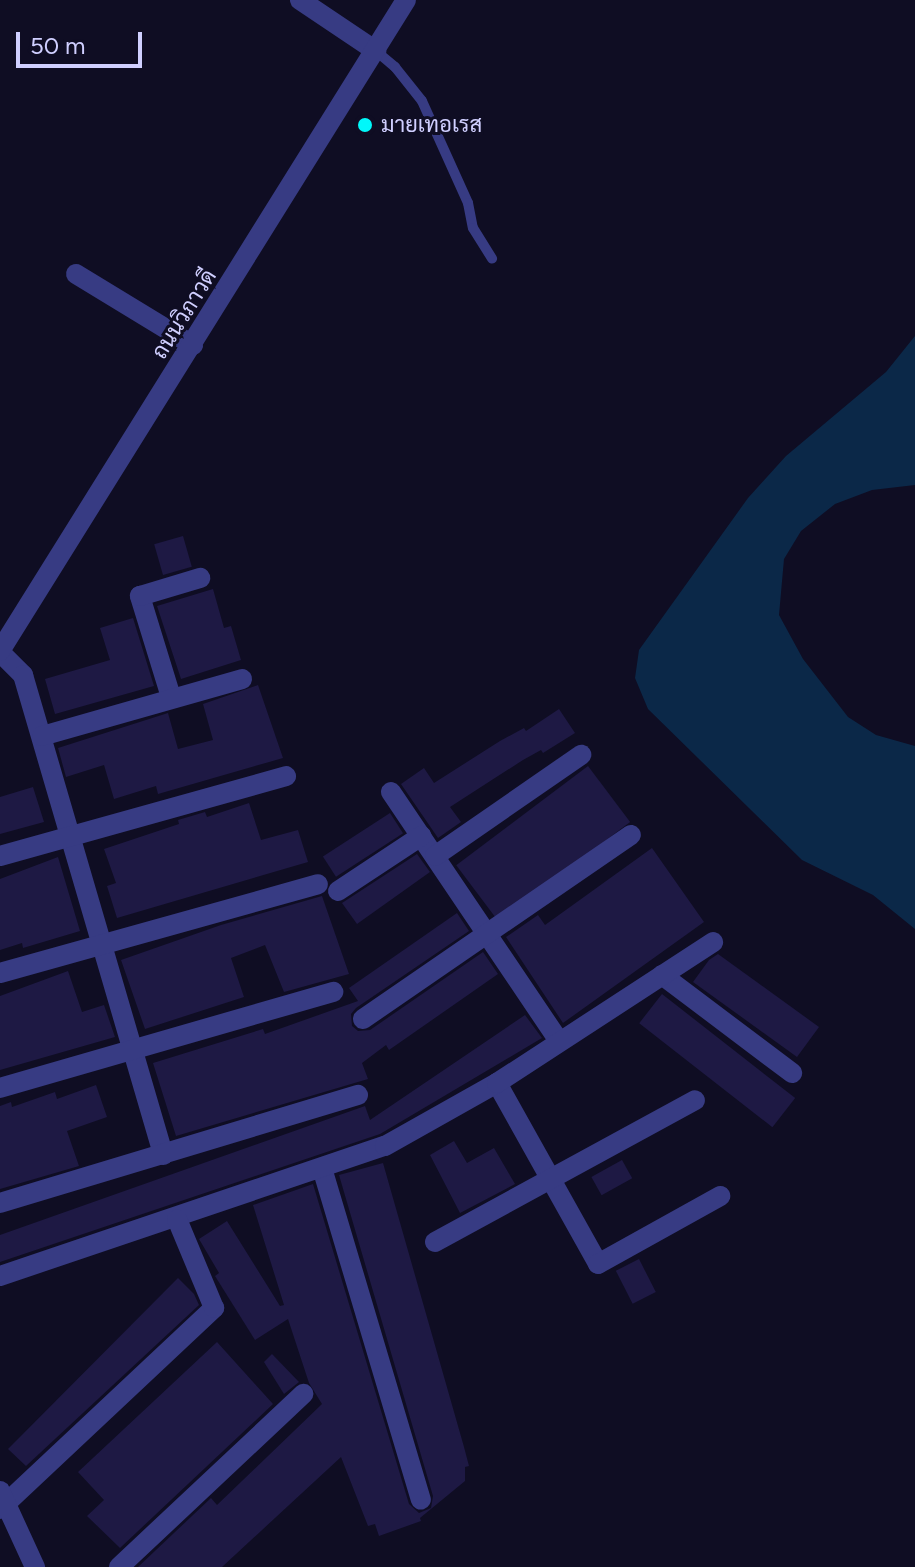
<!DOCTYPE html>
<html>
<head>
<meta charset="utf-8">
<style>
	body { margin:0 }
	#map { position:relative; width:915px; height:1567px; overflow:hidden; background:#0f0d23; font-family:Figtree,Sarabun,sans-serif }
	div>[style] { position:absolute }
	.water>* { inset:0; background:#0b2848 }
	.building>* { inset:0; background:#1e1944; transform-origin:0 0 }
	.service>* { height:10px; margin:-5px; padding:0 5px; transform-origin:5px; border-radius:5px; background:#373b83 }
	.minor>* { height:20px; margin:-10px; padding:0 10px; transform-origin:10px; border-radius:10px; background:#373b83 }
	.tertiary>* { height:20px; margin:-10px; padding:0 10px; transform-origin:10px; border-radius:10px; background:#373b83 }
	.dots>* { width:22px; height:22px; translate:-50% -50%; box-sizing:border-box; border:4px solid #0f0d23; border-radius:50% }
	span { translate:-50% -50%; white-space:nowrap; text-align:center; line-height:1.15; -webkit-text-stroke:6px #0f0d23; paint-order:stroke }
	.poi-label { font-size:22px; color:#d0cfff }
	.left { translate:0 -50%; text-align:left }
	.street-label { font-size:22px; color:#d0cfff }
	.scale { position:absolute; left:16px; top:32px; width:126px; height:36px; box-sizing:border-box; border:4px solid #d0cfff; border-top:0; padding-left:10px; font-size:24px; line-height:28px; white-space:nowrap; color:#d0cfff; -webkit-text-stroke:6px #0f0d23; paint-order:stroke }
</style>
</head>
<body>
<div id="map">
	<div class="water">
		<i style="clip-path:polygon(915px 336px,915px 485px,872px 490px,835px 504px,801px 531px,784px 559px,779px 615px,803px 659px,848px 717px,876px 735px,915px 746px,915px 929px,873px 895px,802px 860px,648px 709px,635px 678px,639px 650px,748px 498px,786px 456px,886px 372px)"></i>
	</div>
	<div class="building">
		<i style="left:183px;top:536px;width:32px;height:30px;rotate:74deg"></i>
		<i style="clip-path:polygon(213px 589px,224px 628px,231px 626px,241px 660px,181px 679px,157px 606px)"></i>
		<i style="clip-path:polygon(133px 618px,154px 686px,55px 714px,45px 679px,110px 660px,100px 628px)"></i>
		<i style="clip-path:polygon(258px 685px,283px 758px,158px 794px,156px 786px,114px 799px,104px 765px,66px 777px,58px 748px,168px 713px,178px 749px,213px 740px,203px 704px)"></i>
		<i style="clip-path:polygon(559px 709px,575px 733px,543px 753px,541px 750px,523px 760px,450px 807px,461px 822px,438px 838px,401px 784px,424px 768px,434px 783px,500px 741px,524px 728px,526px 731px)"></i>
		<i style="left:588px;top:766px;width:70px;height:165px;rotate:53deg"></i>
		<i style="clip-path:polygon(33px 787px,44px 822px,0 834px,0 797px)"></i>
		<i style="clip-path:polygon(249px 803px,261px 840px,298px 830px,308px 862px,117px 918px,107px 886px,116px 883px,104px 849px,179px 824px,178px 820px,205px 812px,207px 817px)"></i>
		<i style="left:390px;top:813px;width:24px;height:80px;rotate:57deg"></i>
		<i style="clip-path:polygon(652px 848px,704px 922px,563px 1023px,506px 937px,538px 915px,545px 925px)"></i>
		<i style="clip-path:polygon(417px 854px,430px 872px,357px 924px,342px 903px)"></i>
		<i style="clip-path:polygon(58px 857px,80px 931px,23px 948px,22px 943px,0 950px,0 879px)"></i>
		<i style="clip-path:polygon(322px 896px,349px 974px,284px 992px,265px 945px,231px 958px,244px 997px,145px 1029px,121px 960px,221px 925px)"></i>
		<i style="clip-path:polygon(457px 913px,469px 931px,356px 1008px,351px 1014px,352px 1026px,358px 1031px,370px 1030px,483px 952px,498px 974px,389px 1050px,386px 1045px,362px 1063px,368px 1079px,176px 1136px,153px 1063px,263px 1029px,265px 1034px,358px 1001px,349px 988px)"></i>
		<i style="clip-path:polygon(718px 954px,819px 1027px,797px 1057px,693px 982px,709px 960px)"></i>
		<i style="clip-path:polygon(68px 971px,82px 1012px,104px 1005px,115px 1037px,0 1070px,0 996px)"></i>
		<i style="left:662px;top:994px;width:169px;height:37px;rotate:38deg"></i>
		<i style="clip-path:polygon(525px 1015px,542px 1038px,380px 1134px,0 1262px,0 1235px,365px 1106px,370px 1120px)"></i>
		<i style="clip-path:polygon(96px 1085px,107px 1117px,67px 1131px,79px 1166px,0 1189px,0 1106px,11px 1102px,12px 1107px,55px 1092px,57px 1099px)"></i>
		<i style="clip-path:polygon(454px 1141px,467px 1163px,494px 1148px,515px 1184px,460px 1213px,430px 1155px)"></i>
		<i style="left:622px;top:1160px;width:21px;height:35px;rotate:61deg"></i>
		<i style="clip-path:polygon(383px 1163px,464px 1447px,469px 1466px,465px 1467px,465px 1481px,420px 1518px,421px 1521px,379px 1536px,375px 1524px,368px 1526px,341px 1457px,222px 1567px,138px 1567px,211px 1498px,217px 1505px,322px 1404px,309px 1383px,288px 1319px,255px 1340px,215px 1276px,219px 1273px,199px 1239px,227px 1221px,280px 1306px,284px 1305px,253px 1205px,313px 1184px,409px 1504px,419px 1513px,431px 1508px,433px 1496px,339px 1175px)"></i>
		<i style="left:639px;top:1259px;width:37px;height:26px;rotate:63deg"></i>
		<i style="clip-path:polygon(178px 1278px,194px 1294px,199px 1305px,26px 1466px,8px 1449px)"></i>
		<i style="clip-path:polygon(217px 1342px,273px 1404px,120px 1548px,87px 1516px,104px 1500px,78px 1472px)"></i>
		<i style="clip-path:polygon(272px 1354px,299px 1382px,284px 1394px,264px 1362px)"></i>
	</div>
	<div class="service">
		<i style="left:376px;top:51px;width:25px;rotate:40deg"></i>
		<i style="left:395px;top:67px;width:43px;rotate:51.5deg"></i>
		<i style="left:422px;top:101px;width:112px;rotate:65.7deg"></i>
		<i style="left:468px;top:203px;width:25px;rotate:79deg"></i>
		<i style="left:473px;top:228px;width:36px;rotate:58deg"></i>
	</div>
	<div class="minor">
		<i style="left:300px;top:0;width:92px;rotate:33.9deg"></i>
		<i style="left:76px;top:274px;width:137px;rotate:31.3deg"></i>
		<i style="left:0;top:652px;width:33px;rotate:45deg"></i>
		<i style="left:23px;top:675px;width:500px;rotate:73.7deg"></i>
		<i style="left:171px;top:697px;width:106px;rotate:-107.1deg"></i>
		<i style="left:140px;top:596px;width:63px;rotate:-16.7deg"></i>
		<i style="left:42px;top:736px;width:208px;rotate:-15.9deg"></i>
		<i style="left:391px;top:792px;width:300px;rotate:56deg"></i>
		<i style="left:0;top:856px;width:297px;rotate:-15.6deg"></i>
		<i style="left:435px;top:856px;width:178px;rotate:-34.7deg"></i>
		<i style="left:338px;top:891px;width:100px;rotate:-33.5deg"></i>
		<i style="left:0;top:973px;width:330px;rotate:-15.6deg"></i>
		<i style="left:662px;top:975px;width:163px;rotate:37deg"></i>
		<i style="left:363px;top:1019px;width:325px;rotate:-34.5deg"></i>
		<i style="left:497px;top:1083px;width:207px;rotate:60.8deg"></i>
		<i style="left:598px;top:1264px;width:140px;rotate:-29.1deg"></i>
		<i style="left:0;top:1088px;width:347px;rotate:-16.1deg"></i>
		<i style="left:322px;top:1168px;width:346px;rotate:73.4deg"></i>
		<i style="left:0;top:1203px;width:374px;rotate:-16.8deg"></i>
		<i style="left:435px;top:1242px;width:296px;rotate:-28.6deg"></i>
		<i style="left:0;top:1276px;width:406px;rotate:-18.7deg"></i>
		<i style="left:385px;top:1146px;width:129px;rotate:-29.4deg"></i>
		<i style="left:497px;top:1083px;width:258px;rotate:-33.1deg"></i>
		<i style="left:0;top:1509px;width:294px;rotate:-43.2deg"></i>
		<i style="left:214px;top:1308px;width:96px;rotate:-112.6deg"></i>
		<i style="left:119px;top:1567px;width:253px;rotate:-43.2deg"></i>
	</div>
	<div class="tertiary">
		<i style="left:0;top:651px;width:767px;rotate:-58.05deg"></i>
		<i style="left:0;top:1491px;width:84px;rotate:65.3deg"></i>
	</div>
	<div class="dots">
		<i style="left:365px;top:125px;background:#00f8fa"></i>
	</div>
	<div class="poi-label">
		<span class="left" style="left:381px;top:125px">มายเทอเรส</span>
	</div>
	<div class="street-label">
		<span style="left:184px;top:314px;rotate:-58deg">ถนนวิภาวดี</span>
	</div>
	<div class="scale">50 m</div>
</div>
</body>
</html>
